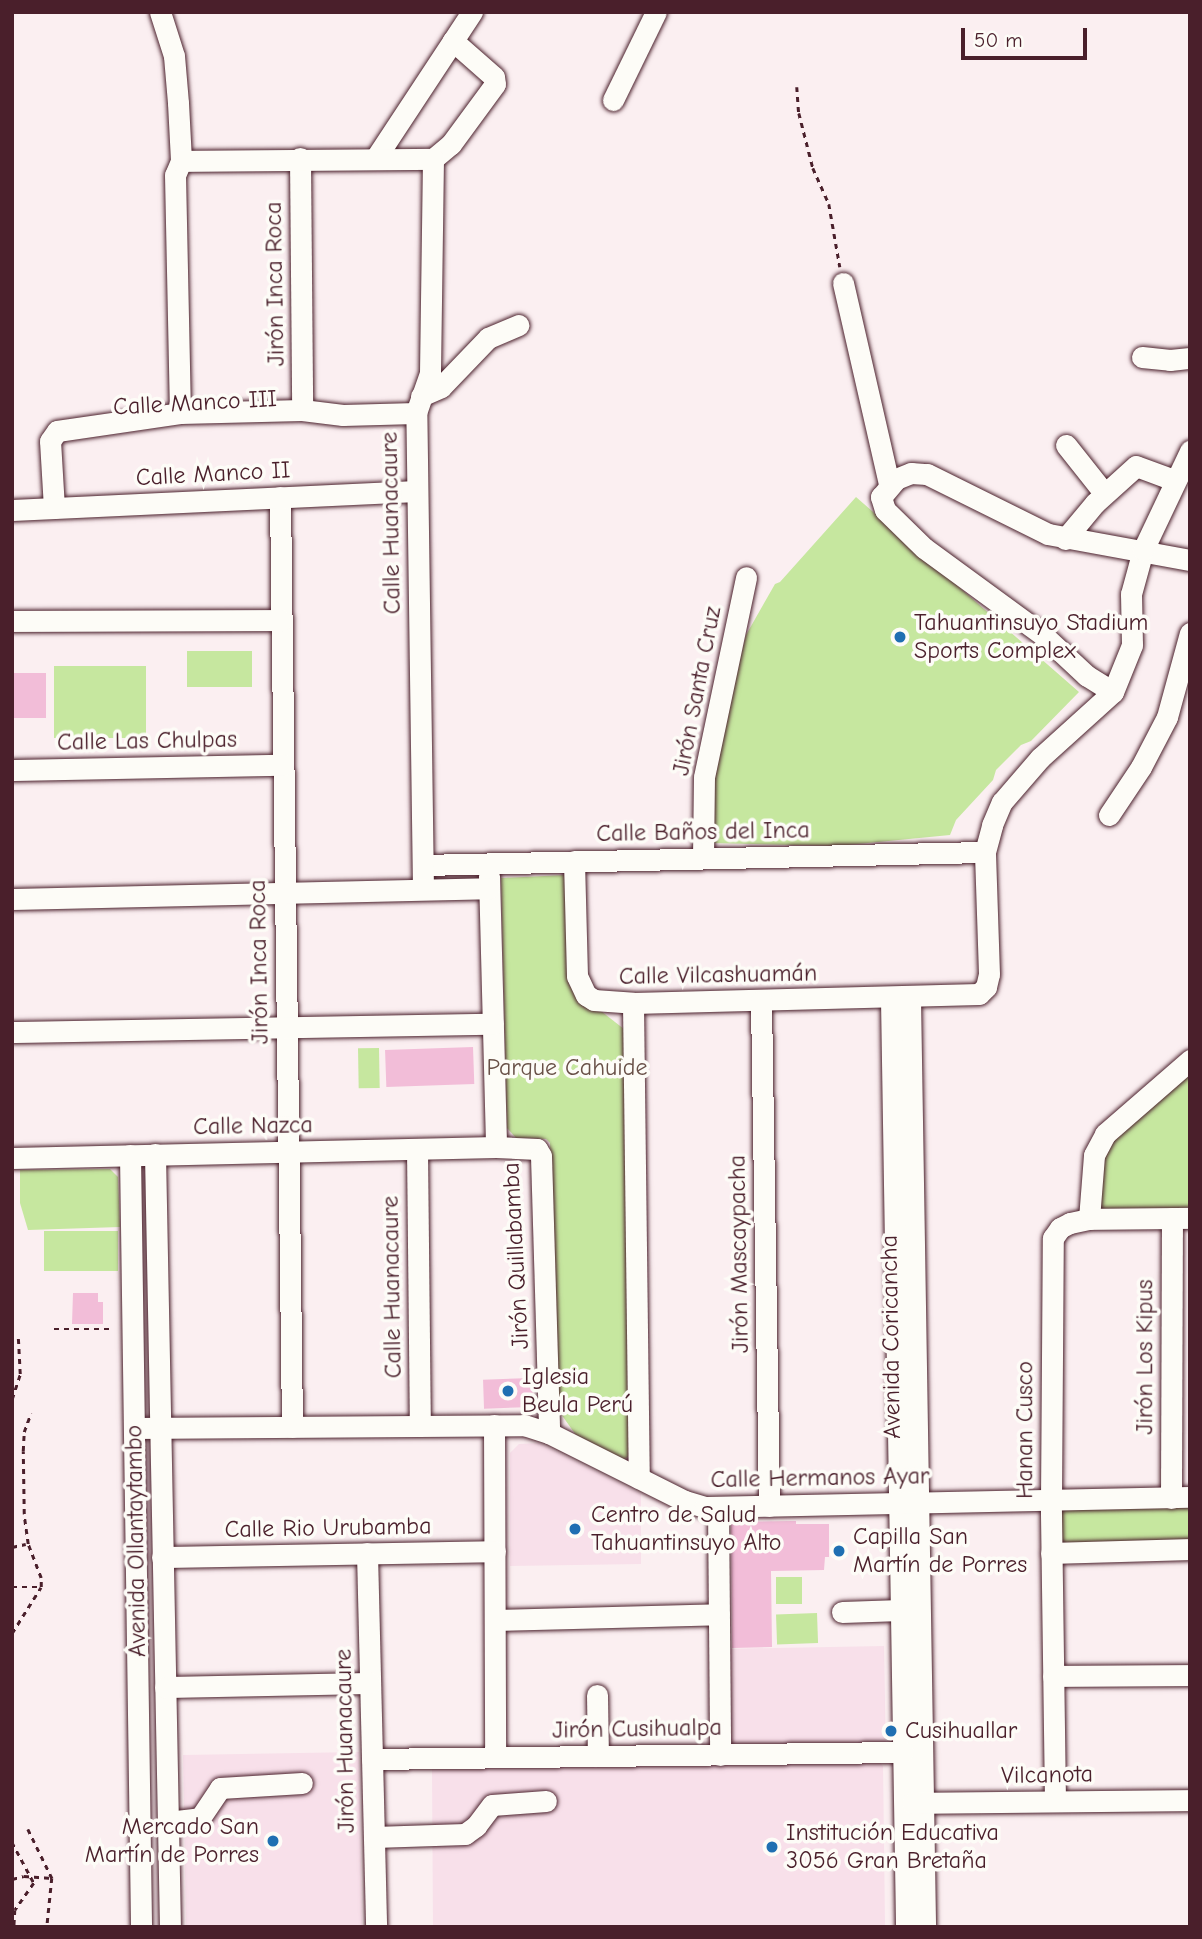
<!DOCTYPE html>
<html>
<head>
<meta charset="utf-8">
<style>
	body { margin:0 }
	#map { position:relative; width:1202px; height:1939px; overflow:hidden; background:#fbeff1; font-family:"Comic Neue",sans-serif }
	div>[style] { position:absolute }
	.built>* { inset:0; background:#f8e0ea; transform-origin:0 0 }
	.green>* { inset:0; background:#c6e79f; transform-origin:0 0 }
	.building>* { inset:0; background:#f2bdd8; transform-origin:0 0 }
	.path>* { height:2.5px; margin-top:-1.25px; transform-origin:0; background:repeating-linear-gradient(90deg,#4a1f2b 0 5px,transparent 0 10px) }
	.roads { filter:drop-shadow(0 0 2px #4a1f2b) drop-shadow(0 0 2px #4a1f2b) }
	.minor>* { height:21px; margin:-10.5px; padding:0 10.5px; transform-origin:10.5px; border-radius:10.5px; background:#fdfcf7 }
	.dots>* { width:19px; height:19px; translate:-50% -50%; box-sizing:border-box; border:4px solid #fdfcf7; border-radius:50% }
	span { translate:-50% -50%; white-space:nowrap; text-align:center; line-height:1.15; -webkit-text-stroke:7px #fdfcf7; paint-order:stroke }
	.street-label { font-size:24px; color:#4a1f2b }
	.poi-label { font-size:24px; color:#4a1f2b }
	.left { translate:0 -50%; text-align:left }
	.right { translate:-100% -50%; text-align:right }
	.park-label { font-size:24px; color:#695148 }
	.frame { position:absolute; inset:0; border:14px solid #4a1f2b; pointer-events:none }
	.scale { position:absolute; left:961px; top:28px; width:126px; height:32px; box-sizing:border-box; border:4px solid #4a1f2b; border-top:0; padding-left:9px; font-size:21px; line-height:24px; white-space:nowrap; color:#4a1f2b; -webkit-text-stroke:5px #fdfcf7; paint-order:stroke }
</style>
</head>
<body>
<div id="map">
	<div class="built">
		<i style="clip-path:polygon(539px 1443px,641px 1494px,641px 1564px,510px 1566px,510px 1453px,519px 1444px)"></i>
		<i style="left:884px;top:1646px;width:100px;height:154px;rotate:89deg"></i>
		<i style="left:359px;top:1752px;width:175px;height:176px;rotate:89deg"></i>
		<i style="clip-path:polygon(879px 1761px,883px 1766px,885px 1927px,433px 1927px,432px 1768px)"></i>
	</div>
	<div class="green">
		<i style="clip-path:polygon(856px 497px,1079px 692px,1031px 741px,1021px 745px,996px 770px,993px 780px,956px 820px,950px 835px,837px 846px,709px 843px,710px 780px,746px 635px,775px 584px,780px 582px)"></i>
		<i style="left:252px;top:651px;width:36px;height:65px;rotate:90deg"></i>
		<i style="left:146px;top:666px;width:72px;height:92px;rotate:90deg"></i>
		<i style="clip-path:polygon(565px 875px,569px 985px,592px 1010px,601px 1011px,629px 1033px,632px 1454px,622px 1461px,578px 1438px,556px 1407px,550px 1143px,546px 1139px,516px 1138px,507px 1128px,501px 878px)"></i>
		<i style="left:379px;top:1048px;width:40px;height:21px;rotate:89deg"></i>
		<i style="clip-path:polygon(1190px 1069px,1190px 1213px,1095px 1214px,1101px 1151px)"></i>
		<i style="clip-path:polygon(110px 1169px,118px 1177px,120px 1227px,28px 1230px,20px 1203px,20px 1170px)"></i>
		<i style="left:44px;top:1231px;width:74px;height:40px"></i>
		<i style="left:1190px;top:1502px;width:42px;height:133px;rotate:90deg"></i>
		<i style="left:776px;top:1577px;width:26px;height:27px"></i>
		<i style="left:817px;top:1613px;width:30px;height:41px;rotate:88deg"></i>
	</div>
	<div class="building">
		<i style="left:12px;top:673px;width:34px;height:45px"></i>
		<i style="left:473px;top:1047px;width:37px;height:88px;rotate:88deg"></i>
		<i style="clip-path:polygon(73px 1293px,98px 1293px,98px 1302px,103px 1302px,103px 1324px,72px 1324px)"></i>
		<i style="left:532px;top:1378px;width:29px;height:49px;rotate:88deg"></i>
		<i style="clip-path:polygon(796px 1521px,796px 1524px,829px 1524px,829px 1557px,825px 1557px,824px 1570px,771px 1571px,772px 1647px,732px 1648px,731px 1522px)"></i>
	</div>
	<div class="path">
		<i style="left:797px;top:87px;width:26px;rotate:86deg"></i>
		<i style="left:799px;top:113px;width:57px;rotate:75.7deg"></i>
		<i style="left:813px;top:168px;width:39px;rotate:66deg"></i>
		<i style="left:829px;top:204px;width:64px;rotate:80.1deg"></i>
		<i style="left:54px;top:1329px;width:59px"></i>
		<i style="left:12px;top:1399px;width:26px;rotate:-72deg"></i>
		<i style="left:20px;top:1374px;width:38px;rotate:-93deg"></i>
		<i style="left:12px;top:1547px;width:14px;rotate:-12deg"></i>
		<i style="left:12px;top:1587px;width:28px"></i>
		<i style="left:12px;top:1633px;width:54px;rotate:-57.8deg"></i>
		<i style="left:41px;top:1587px;width:9px;rotate:-90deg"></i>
		<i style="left:41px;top:1578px;width:36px;rotate:-111deg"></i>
		<i style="left:28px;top:1544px;width:30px;rotate:-98deg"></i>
		<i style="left:24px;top:1514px;width:63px;rotate:-90.9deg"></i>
		<i style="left:23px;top:1451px;width:19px;rotate:-87deg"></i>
		<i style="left:24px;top:1432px;width:20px;rotate:-70deg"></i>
		<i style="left:28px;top:1829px;width:55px;rotate:63.9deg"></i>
		<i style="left:52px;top:1878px;width:49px;rotate:95.8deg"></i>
		<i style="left:12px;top:1842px;width:47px;rotate:61.8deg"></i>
		<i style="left:34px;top:1883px;width:33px;rotate:125deg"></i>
		<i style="left:15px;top:1910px;width:17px;rotate:93deg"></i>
		<i style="left:12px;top:1879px;width:12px;rotate:-14deg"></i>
		<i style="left:24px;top:1876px;width:28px;rotate:4deg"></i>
	</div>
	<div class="roads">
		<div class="minor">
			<i style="left:160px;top:12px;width:46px;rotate:72.3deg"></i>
			<i style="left:174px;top:56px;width:47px;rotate:85.1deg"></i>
			<i style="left:178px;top:103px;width:58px;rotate:87deg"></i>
			<i style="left:181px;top:161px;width:15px;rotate:113deg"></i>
			<i style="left:175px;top:175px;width:238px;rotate:88.8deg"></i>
			<i style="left:613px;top:100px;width:98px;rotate:-64deg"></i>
			<i style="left:300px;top:158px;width:252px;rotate:89.5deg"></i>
			<i style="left:375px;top:159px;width:176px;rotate:-56.6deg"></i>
			<i style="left:433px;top:159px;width:23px;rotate:-40deg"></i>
			<i style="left:451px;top:144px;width:74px;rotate:-53.7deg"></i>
			<i style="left:495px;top:84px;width:7px;rotate:-98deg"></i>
			<i style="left:494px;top:77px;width:55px;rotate:-138.7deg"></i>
			<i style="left:181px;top:161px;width:252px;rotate:-0.5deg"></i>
			<i style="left:843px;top:283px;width:206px;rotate:77.1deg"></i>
			<i style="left:1142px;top:357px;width:28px;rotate:6deg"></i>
			<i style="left:1170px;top:360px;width:20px;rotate:-6deg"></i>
			<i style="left:421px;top:396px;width:22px;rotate:-24deg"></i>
			<i style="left:441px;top:387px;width:68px;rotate:-46.2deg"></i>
			<i style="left:488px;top:338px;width:33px;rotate:-23deg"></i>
			<i style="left:1066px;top:445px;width:61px;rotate:51.6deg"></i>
			<i style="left:280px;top:497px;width:930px;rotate:89.26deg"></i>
			<i style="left:54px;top:508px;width:67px;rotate:-93.4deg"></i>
			<i style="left:50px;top:441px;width:12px;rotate:-55deg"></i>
			<i style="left:57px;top:431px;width:124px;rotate:-8.3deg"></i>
			<i style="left:180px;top:413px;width:122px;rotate:-1.4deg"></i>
			<i style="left:302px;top:410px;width:41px;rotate:7deg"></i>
			<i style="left:343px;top:415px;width:73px;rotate:-1.6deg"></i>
			<i style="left:12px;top:510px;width:405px;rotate:-2.7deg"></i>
			<i style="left:1065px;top:539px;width:47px;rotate:-50.2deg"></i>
			<i style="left:1095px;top:503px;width:55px;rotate:-42.1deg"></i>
			<i style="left:1136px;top:466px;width:40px;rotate:20.2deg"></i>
			<i style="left:12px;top:621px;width:269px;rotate:-0.2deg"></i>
			<i style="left:1113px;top:692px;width:31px;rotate:-148deg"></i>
			<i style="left:1087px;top:676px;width:60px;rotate:-137deg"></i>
			<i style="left:1043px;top:635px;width:147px;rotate:-143.8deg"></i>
			<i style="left:924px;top:548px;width:54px;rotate:-135.7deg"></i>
			<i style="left:885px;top:510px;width:14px;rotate:-107deg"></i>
			<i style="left:881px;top:497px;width:23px;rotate:-50deg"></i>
			<i style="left:896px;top:479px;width:16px;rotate:-22deg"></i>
			<i style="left:911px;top:473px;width:16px;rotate:4deg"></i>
			<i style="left:927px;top:474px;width:135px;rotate:26.4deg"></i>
			<i style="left:1048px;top:534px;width:144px;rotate:10.4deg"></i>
			<i style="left:12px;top:770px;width:271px;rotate:-1.1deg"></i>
			<i style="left:1109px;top:815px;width:58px;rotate:-56.3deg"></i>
			<i style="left:1141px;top:767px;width:56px;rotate:-62.5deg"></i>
			<i style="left:1167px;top:717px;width:87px;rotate:-74.7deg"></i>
			<i style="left:703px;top:858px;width:81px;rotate:-89.3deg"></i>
			<i style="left:704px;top:777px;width:204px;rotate:-78.1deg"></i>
			<i style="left:574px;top:861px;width:115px;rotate:88.5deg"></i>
			<i style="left:577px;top:976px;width:21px;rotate:65deg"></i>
			<i style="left:586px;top:995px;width:9px;rotate:32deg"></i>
			<i style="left:594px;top:1000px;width:39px;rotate:4deg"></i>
			<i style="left:633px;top:1003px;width:346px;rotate:-1.5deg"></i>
			<i style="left:979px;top:994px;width:10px;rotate:-45deg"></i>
			<i style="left:986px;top:987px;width:13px;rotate:-77deg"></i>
			<i style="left:989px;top:974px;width:122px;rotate:-91.9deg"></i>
			<i style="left:985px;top:852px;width:28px;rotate:-75deg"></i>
			<i style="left:992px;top:825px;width:25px;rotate:-67deg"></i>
			<i style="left:1002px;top:802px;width:58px;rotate:-49.2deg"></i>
			<i style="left:1040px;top:758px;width:98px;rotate:-42.1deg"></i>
			<i style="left:1113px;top:692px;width:51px;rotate:-68deg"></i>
			<i style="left:1132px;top:645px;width:51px;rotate:-91.1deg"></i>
			<i style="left:1131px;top:594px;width:46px;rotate:-74.7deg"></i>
			<i style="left:1143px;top:550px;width:110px;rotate:-64.6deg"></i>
			<i style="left:423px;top:865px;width:562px;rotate:-1.33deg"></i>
			<i style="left:489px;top:876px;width:271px;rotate:88.5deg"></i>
			<i style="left:423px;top:889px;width:476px;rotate:-90.8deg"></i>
			<i style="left:416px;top:413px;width:42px;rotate:-70.7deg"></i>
			<i style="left:430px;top:373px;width:214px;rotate:-89.2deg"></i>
			<i style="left:12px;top:899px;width:477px;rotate:-1.3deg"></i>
			<i style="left:910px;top:998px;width:929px;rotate:89.07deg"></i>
			<i style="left:891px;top:999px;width:928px;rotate:89.07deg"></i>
			<i style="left:761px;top:1001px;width:505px;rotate:89.09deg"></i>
			<i style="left:633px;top:1003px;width:475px;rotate:89.3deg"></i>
			<i style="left:12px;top:1032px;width:481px;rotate:-1deg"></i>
			<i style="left:417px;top:1149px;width:277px;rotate:89.4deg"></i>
			<i style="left:155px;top:1154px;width:773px;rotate:88.89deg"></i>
			<i style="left:130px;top:1155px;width:772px;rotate:89.18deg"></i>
			<i style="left:12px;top:1158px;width:484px;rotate:-1.3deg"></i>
			<i style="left:496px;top:1147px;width:41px;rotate:2.8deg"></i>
			<i style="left:537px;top:1149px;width:8px;rotate:60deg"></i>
			<i style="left:541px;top:1156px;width:277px;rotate:88.3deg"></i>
			<i style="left:1089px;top:1219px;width:64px;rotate:-85.5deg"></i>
			<i style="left:1094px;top:1155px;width:24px;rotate:-62deg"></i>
			<i style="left:1105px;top:1134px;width:113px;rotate:-41deg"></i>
			<i style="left:494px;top:1425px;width:332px;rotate:89.8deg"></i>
			<i style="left:134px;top:1428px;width:390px;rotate:-0.4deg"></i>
			<i style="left:524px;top:1425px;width:26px;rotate:18deg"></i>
			<i style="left:549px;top:1433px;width:152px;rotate:26.6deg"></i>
			<i style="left:685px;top:1501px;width:21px;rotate:17deg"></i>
			<i style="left:705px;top:1507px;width:485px;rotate:-1.2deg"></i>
			<i style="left:1171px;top:1498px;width:280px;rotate:-89.8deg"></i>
			<i style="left:718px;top:1507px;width:248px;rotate:89.5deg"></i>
			<i style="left:367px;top:1553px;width:374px;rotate:88.6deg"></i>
			<i style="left:1051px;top:1553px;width:139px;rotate:-1.6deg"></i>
			<i style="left:162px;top:1557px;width:333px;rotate:-1deg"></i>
			<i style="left:842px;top:1612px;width:59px;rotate:-1.9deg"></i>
			<i style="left:495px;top:1620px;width:224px;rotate:-1.5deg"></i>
			<i style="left:1053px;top:1676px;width:137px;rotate:-0.4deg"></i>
			<i style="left:165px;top:1687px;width:205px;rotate:-1.1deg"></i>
			<i style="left:597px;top:1695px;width:61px;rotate:89.1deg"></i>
			<i style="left:372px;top:1759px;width:531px;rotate:-0.76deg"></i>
			<i style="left:1055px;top:1801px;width:301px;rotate:-90.8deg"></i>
			<i style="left:1051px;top:1500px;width:262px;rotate:-89.6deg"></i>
			<i style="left:1053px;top:1238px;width:12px;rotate:-55deg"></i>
			<i style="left:1060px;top:1228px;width:11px;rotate:-27deg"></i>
			<i style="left:1070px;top:1223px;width:19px;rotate:-12deg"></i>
			<i style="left:1089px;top:1219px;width:101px;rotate:-0.6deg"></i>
			<i style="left:912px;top:1803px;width:278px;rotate:-0.6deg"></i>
			<i style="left:168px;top:1822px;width:32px;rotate:-7deg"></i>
			<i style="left:200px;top:1818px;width:36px;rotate:-56deg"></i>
			<i style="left:220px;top:1788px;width:82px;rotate:-3.5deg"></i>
			<i style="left:374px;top:1837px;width:91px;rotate:-1.9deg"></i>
			<i style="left:465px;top:1834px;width:14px;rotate:-36deg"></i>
			<i style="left:476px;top:1826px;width:26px;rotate:-53deg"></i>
			<i style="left:492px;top:1805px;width:54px;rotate:-4.2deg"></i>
		</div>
	</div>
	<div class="dots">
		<i style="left:900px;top:637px;background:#1f6fb2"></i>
		<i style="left:508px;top:1391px;background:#1f6fb2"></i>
		<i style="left:575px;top:1529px;background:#1f6fb2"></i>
		<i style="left:839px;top:1551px;background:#1f6fb2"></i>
		<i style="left:891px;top:1731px;background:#1f6fb2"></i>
		<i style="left:273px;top:1841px;background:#1f6fb2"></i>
		<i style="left:772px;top:1847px;background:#1f6fb2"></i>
	</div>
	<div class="street-label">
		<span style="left:275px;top:284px;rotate:-91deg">Jirón Inca Roca</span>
		<span style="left:195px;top:403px;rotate:-3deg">Calle Manco III</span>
		<span style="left:213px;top:474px;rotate:-3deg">Calle Manco II</span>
		<span style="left:391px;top:523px;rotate:-91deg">Calle Huanacaure</span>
		<span style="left:697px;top:691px;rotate:-79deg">Jirón Santa Cruz</span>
		<span style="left:147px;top:741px;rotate:-1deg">Calle Las Chulpas</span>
		<span style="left:703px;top:832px;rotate:-1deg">Calle Baños del Inca</span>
		<span style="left:259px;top:962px;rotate:-91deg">Jirón Inca Roca</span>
		<span style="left:718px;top:975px;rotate:-1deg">Calle Vilcashuamán</span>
		<span style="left:253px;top:1126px;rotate:-1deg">Calle Nazca</span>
		<span style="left:739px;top:1254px;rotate:-91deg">Jirón Mascaypacha</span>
		<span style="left:516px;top:1256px;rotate:-93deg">Jirón Quillabamba</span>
		<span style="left:392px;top:1287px;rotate:-91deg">Calle Huanacaure</span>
		<span style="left:891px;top:1337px;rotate:-91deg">Avenida Coricancha</span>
		<span style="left:1145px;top:1357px;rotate:-90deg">Jirón Los Kipus</span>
		<span style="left:1025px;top:1430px;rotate:-90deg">Hanan Cusco</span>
		<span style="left:820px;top:1478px;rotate:-1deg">Calle Hermanos Ayar</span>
		<span style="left:328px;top:1528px;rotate:-1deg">Calle Rio Urubamba</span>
		<span style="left:136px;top:1541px;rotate:-91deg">Avenida Ollantaytambo</span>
		<span style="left:637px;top:1729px;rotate:-1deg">Jirón Cusihualpa</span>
		<span style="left:345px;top:1741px;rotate:-91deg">Jirón Huanacaure</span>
		<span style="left:1047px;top:1775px;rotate:-1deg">Vilcanota</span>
	</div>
	<div class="poi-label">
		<span class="left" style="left:914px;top:637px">Tahuantinsuyo Stadium<br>Sports Complex</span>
		<span class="left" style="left:522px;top:1391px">Iglesia<br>Beula Perú</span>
		<span class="left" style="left:591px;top:1529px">Centro de Salud<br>Tahuantinsuyo Alto</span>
		<span class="left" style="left:853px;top:1551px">Capilla San<br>Martín de Porres</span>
		<span class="left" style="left:905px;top:1731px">Cusihuallar</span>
		<span class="right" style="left:259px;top:1841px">Mercado San<br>Martín de Porres</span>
		<span class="left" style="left:786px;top:1847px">Institución Educativa<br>3056 Gran Bretaña</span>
	</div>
	<div class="park-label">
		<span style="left:567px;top:1068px">Parque Cahuide</span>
	</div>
	<div class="frame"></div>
	<div class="scale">50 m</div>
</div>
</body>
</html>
